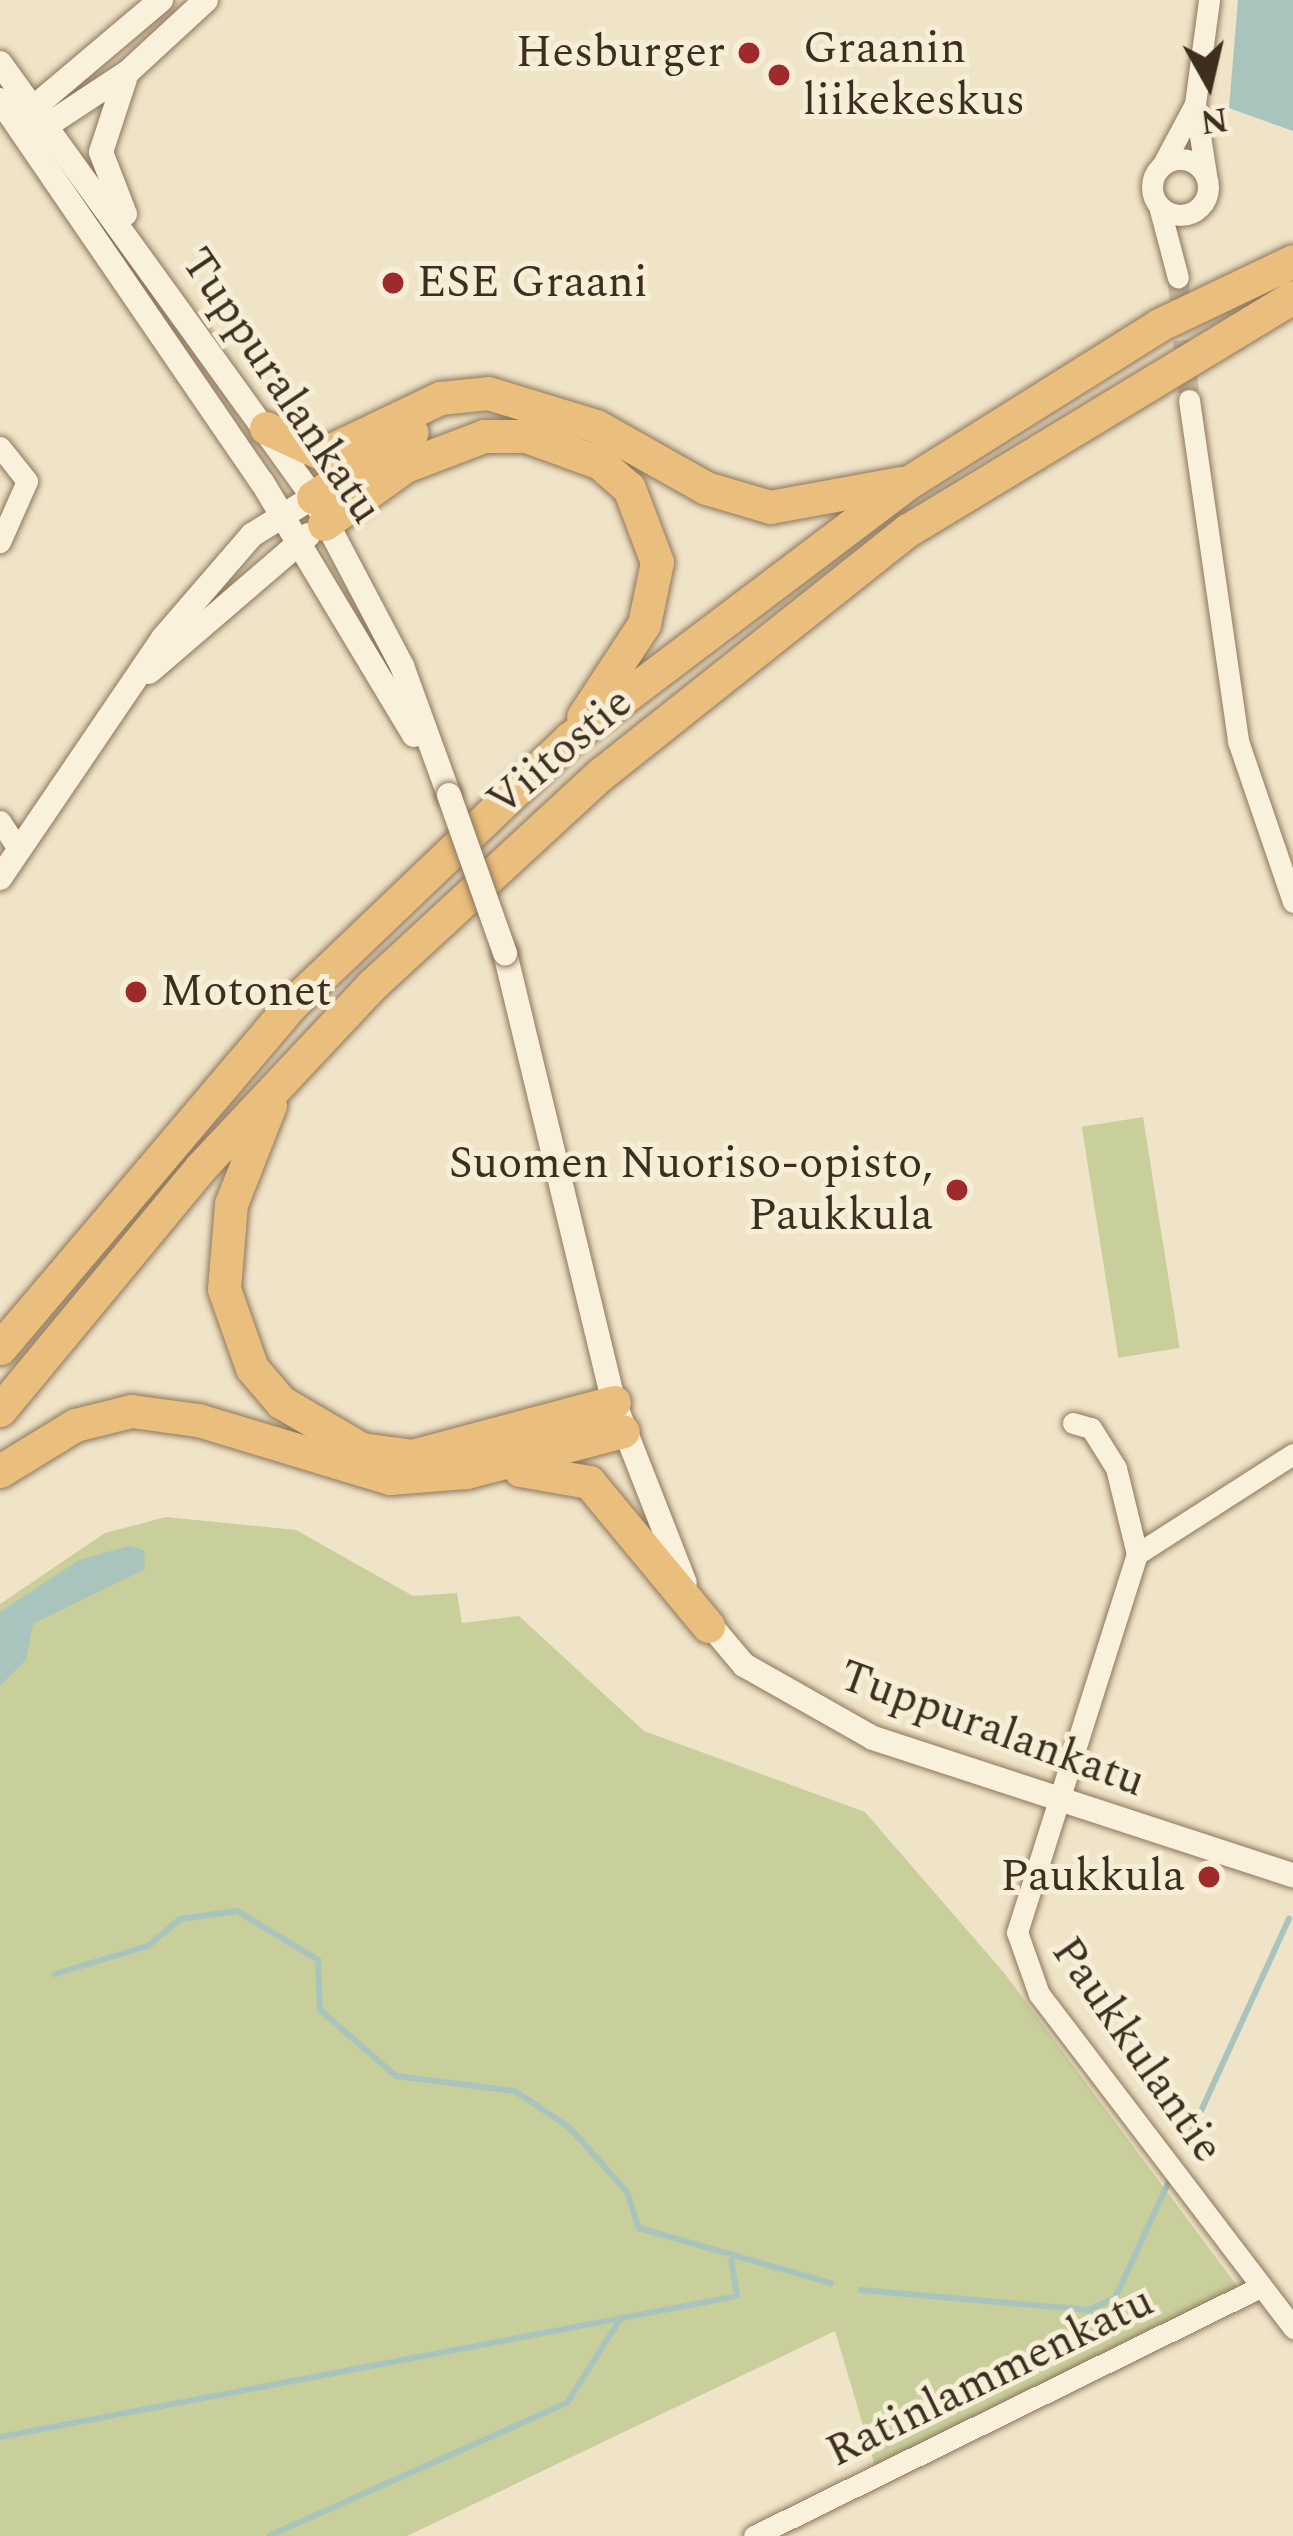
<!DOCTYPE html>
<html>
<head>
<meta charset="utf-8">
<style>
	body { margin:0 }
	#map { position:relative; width:1293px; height:2536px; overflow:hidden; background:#f0e4c8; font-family:Spectral,serif }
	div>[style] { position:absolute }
	.green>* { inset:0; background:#c9cf9b; transform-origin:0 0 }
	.water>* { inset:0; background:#a9c4bc }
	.stream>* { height:6px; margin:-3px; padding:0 3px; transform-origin:3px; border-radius:3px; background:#a9c4bc }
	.minor-tunnel>* { height:21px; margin-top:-10.5px; transform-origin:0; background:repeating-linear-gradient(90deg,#ccc0a6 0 21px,transparent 0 31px) }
	.roads { filter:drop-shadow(0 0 3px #8d765c) drop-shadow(0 0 3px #8d765c) }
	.minor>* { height:21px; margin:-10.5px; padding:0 10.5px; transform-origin:10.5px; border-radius:10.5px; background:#faf1dc }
	.minor>.ring { margin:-10.5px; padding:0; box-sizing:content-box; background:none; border:21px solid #faf1dc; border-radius:50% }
	.tertiary>* { height:24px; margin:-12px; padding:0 12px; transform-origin:12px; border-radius:12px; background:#faf1dc }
	.trunk>* { height:33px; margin:-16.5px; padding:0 16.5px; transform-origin:16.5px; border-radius:16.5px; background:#eabe7c }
	.bridges { filter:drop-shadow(0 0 3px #8d765c) drop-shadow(0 0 3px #8d765c) }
	.tertiary-bridge>* { height:24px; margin:-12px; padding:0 12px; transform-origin:12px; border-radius:12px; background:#faf1dc }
	.dots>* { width:33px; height:33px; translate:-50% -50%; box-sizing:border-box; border:6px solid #f7eed8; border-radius:50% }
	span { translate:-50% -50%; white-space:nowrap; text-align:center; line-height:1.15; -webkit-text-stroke:10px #f7eed8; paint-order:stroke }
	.poi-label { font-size:45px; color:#3d2e20 }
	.left { translate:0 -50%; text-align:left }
	.right { translate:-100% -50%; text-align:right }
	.street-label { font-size:45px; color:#3d2e20 }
	.north { position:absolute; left:1149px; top:24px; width:120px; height:120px; -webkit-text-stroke:9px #f7eed8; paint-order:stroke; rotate:172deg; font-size:33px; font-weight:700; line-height:48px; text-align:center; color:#3d2e20 }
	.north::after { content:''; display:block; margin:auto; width:42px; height:54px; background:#3d2e20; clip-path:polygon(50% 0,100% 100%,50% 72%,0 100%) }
</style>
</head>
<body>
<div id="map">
	<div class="green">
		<i style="left:1143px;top:1117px;width:234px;height:62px;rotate:81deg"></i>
		<i style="clip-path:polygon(166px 1517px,296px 1530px,413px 1596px,457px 1593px,462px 1623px,519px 1616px,644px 1731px,865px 1812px,1005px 1974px,1240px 2290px,875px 2466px,835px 2331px,407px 2536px,0 2536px,0 1604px,105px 1533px)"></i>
	</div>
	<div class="water">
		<i style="clip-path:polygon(1238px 0,1293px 0,1293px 131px,1229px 108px)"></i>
		<i style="clip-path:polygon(129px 1546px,144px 1550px,145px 1569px,33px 1624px,26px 1660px,0 1686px,0 1612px,79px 1560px)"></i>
	</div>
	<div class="stream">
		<i style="left:55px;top:1974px;width:97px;rotate:-16.8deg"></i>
		<i style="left:148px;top:1946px;width:42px;rotate:-40.2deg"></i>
		<i style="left:180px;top:1919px;width:58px;rotate:-8deg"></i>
		<i style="left:237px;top:1911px;width:95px;rotate:31.2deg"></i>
		<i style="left:318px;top:1960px;width:50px;rotate:87.7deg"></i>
		<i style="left:320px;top:2010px;width:101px;rotate:41deg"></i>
		<i style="left:396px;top:2076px;width:120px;rotate:7.2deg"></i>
		<i style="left:515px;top:2091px;width:66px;rotate:33.9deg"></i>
		<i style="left:570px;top:2128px;width:86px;rotate:48.3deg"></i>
		<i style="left:627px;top:2192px;width:38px;rotate:72deg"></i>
		<i style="left:639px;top:2228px;width:200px;rotate:16deg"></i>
		<i style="left:1190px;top:2135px;width:238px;rotate:-65.4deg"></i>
		<i style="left:861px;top:2290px;width:228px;rotate:5deg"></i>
		<i style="left:1088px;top:2310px;width:30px;rotate:-24deg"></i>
		<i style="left:1115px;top:2298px;width:129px;rotate:-65.2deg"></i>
		<i style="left:0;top:2437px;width:750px;rotate:-10.83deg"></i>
		<i style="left:737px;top:2296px;width:36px;rotate:-99deg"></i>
		<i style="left:269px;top:2536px;width:326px;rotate:-24.1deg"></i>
		<i style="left:567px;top:2403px;width:101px;rotate:-57.6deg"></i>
	</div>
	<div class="minor-tunnel">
		<i style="left:1178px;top:278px;width:122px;rotate:84.8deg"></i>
	</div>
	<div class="roads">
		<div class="minor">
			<i style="left:1195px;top:104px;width:71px;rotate:81.1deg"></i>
			<i class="ring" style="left:1152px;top:159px;width:35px;height:35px"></i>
			<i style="left:1163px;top:164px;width:68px;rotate:-61.9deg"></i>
			<i style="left:1195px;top:104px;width:105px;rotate:-82.3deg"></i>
			<i style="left:1159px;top:206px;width:74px;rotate:75.2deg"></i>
			<i style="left:1189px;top:400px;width:345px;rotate:81.8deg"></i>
			<i style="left:1238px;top:741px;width:170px;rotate:71.1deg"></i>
			<i style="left:0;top:447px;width:43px;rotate:51.5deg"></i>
			<i style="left:27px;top:481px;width:67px;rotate:113.9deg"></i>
			<i style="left:0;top:821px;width:30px;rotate:57deg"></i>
			<i style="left:1073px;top:1423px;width:19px;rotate:16deg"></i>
			<i style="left:1091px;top:1428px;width:47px;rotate:58deg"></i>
			<i style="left:1116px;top:1468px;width:89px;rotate:76.3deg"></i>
			<i style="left:1293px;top:1454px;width:185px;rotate:147.3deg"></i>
			<i style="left:1137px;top:1554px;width:397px;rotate:107.6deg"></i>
			<i style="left:1017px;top:1932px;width:66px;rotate:70.5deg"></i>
			<i style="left:1039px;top:1994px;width:420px;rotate:52.7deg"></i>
			<i style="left:754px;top:2536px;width:564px;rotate:-26.2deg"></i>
		</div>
		<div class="tertiary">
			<i style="left:0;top:63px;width:535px;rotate:54.2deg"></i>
			<i style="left:313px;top:497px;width:191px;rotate:62.2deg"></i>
			<i style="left:402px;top:666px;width:137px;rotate:70deg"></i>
			<i style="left:0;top:100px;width:463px;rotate:55.6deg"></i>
			<i style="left:262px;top:482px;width:295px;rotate:59deg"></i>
			<i style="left:26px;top:114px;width:177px;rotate:-40.2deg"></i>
			<i style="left:37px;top:132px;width:109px;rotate:-33.4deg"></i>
			<i style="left:128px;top:72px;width:106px;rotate:-42.7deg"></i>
			<i style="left:125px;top:214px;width:66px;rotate:-111.2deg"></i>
			<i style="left:101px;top:152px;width:77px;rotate:-71.8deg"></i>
			<i style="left:149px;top:672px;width:210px;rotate:-40.7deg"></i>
			<i style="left:0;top:878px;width:290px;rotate:-55.8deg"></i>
			<i style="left:163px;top:638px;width:136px;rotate:-49.2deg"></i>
			<i style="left:252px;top:535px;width:72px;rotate:-31.9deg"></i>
			<i style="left:505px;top:953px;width:462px;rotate:76.4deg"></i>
			<i style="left:614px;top:1402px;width:194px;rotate:68.6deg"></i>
			<i style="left:701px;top:1614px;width:67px;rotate:49.9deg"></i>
			<i style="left:744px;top:1665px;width:148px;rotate:29.5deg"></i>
			<i style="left:873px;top:1738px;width:442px;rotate:18.1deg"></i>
		</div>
		<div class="trunk">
			<i style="left:266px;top:428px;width:63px;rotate:24.5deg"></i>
			<i style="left:323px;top:454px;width:130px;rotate:-25.6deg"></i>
			<i style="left:440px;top:398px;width:48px;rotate:-5.9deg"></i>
			<i style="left:488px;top:393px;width:113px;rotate:17deg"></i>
			<i style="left:596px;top:426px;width:126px;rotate:29.4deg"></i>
			<i style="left:706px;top:488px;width:67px;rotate:16.5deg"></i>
			<i style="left:770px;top:507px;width:133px;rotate:-10.4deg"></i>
			<i style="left:313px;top:497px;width:118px;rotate:-33.3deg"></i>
			<i style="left:324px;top:524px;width:100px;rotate:-35.6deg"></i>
			<i style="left:405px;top:466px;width:85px;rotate:-20.8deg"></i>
			<i style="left:484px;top:436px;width:42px"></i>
			<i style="left:526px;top:436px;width:79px;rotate:20deg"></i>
			<i style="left:600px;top:463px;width:38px;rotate:41deg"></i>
			<i style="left:629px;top:488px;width:79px;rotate:69.3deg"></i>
			<i style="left:657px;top:562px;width:63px;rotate:101.8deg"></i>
			<i style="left:644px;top:624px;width:111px;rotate:123.3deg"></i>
			<i style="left:270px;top:1105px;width:106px;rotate:111.5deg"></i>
			<i style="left:231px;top:1204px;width:85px;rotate:94.7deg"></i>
			<i style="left:224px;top:1289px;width:84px;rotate:70.5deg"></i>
			<i style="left:252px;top:1368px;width:45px;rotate:49.5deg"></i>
			<i style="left:281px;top:1402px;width:93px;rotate:30.4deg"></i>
			<i style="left:361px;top:1449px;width:51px;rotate:7.8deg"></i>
			<i style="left:412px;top:1456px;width:209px;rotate:-15deg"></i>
			<i style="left:0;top:1348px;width:453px;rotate:-49.7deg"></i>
			<i style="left:293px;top:1003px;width:382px;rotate:-43.7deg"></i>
			<i style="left:569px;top:739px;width:426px;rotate:-37.1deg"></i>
			<i style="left:909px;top:482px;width:295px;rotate:-32.1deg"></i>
			<i style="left:1159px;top:325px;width:148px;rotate:-25.5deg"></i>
			<i style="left:0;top:1410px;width:315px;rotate:-50.4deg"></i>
			<i style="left:201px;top:1167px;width:250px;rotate:-46.8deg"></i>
			<i style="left:372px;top:985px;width:311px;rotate:-42.7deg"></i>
			<i style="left:601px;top:774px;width:392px;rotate:-38.5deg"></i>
			<i style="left:908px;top:530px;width:450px;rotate:-31.2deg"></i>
			<i style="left:520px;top:1470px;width:70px;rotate:9.9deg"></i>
			<i style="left:589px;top:1482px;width:187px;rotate:50.4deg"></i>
			<i style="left:0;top:1471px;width:88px;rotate:-31.5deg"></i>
			<i style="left:75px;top:1425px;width:58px;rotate:-14deg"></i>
			<i style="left:131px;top:1411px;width:68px;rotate:7.7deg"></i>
			<i style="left:198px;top:1420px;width:201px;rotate:16.8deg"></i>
			<i style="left:390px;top:1478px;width:76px;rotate:-4.5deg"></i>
			<i style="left:466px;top:1472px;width:162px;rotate:-14.6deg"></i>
		</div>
	</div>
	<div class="bridges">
		<div class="tertiary-bridge">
			<i style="left:449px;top:795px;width:168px;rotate:70.5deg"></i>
		</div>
	</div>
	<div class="dots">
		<i style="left:749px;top:53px;background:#9e2a2b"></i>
		<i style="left:779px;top:75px;background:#9e2a2b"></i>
		<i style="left:393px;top:283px;background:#9e2a2b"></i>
		<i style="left:136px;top:992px;background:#9e2a2b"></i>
		<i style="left:957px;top:1190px;background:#9e2a2b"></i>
		<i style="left:1209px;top:1877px;background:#9e2a2b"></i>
	</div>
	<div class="poi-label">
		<span class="left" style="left:803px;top:75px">Graanin<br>liikekeskus</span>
		<span class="right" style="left:725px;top:53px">Hesburger</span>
		<span class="left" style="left:417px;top:283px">ESE Graani</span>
		<span class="left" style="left:160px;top:992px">Motonet</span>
		<span class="right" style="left:933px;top:1190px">Suomen Nuoriso-opisto,<br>Paukkula</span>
		<span class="right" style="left:1185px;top:1877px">Paukkula</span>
	</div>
	<div class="street-label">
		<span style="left:281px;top:386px;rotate:56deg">Tuppuralankatu</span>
		<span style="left:560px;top:752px;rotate:-40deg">Viitostie</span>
		<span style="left:992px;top:1729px;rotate:20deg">Tuppuralankatu</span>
		<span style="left:1137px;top:2050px;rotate:55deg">Paukkulantie</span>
		<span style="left:990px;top:2377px;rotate:-26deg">Ratinlammenkatu</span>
	</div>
	<div class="north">N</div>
</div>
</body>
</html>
